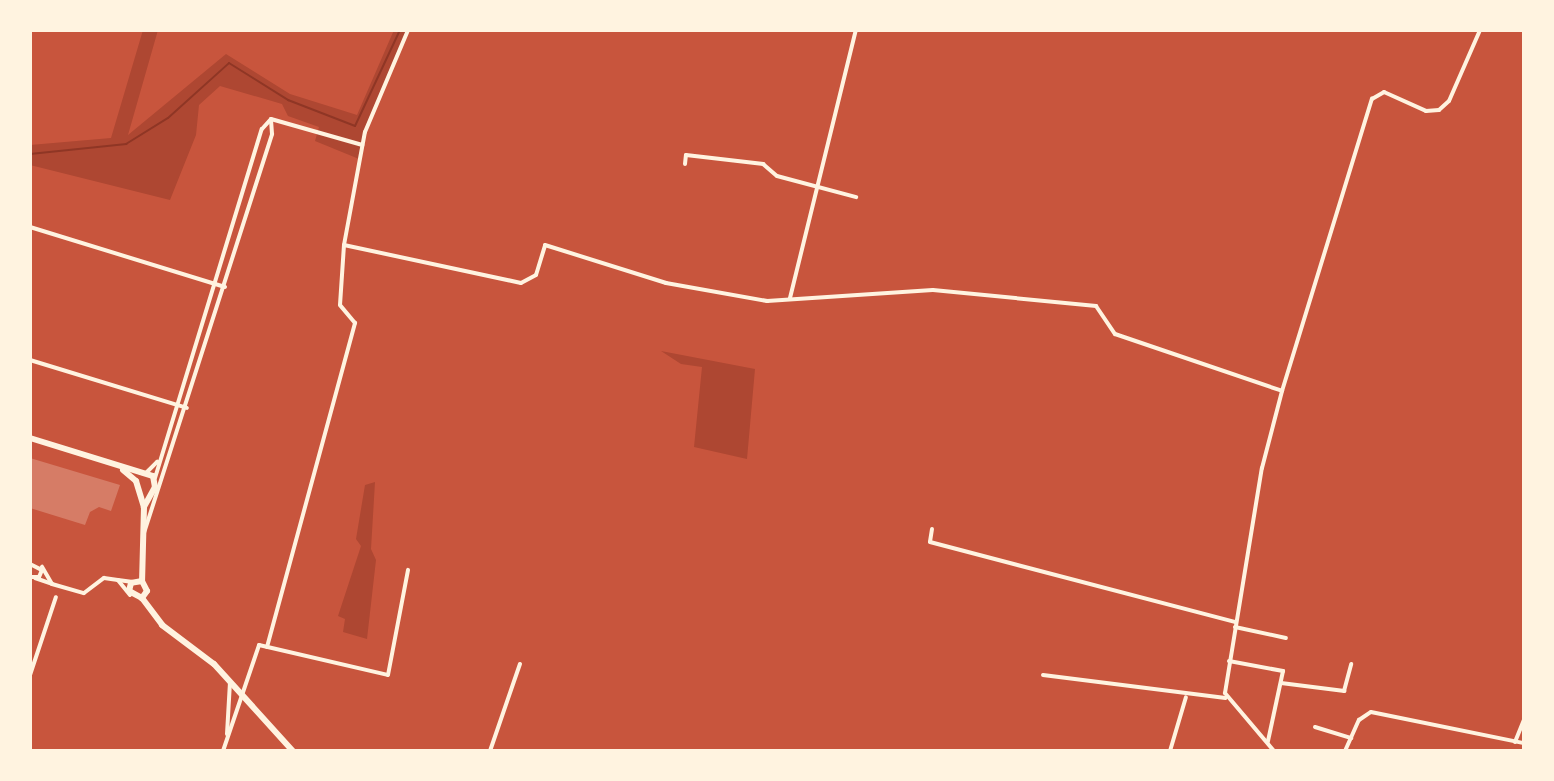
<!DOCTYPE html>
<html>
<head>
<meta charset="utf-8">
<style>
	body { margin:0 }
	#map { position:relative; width:1554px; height:781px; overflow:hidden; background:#c8553d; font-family:"Space Grotesk",sans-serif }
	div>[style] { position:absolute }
	.green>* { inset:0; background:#ae4732 }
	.stream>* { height:2px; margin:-1px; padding:0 1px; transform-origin:1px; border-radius:1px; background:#8f3625 }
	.building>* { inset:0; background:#d67c66 }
	.minor>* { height:4px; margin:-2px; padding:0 2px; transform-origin:2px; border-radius:2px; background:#fff3e0 }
	.secondary>* { height:6px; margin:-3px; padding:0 3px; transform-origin:3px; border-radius:3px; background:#fff3e0 }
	span { translate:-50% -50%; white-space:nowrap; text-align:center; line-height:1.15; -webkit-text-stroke:5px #fff3e0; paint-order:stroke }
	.frame { position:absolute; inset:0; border:32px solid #fff3e0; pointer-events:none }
</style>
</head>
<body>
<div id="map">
	<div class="green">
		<i style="clip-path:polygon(143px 30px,158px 30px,128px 135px,226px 54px,290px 94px,357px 115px,394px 30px,407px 30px,367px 123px,359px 159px,315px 141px,319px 127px,288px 116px,282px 104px,220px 86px,199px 105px,196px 135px,170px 200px,30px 165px,30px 145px,111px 138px)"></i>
		<i style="clip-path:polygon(661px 351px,755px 369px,747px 459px,694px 447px,702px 367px,681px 364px)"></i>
		<i style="clip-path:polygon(375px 482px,371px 549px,376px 560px,367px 639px,343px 632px,345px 619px,338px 616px,361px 546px,356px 539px,365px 485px)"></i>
	</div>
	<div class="stream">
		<i style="left:30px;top:154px;width:97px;rotate:-5.9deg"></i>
		<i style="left:126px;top:144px;width:49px;rotate:-31.8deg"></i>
		<i style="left:168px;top:118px;width:82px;rotate:-42deg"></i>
		<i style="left:229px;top:63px;width:70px;rotate:32.1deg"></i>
		<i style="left:288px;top:100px;width:72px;rotate:21.2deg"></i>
		<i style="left:355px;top:126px;width:106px;rotate:-64.9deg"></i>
	</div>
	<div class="building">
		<i style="clip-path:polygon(30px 458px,120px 485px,111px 511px,99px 507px,90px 512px,85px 525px,30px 508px)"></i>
	</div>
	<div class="minor">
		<i style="left:271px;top:119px;width:95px;rotate:15.9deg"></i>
		<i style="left:685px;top:164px;width:9px;rotate:-84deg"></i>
		<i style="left:686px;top:155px;width:78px;rotate:6.7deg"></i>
		<i style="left:763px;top:164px;width:18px;rotate:41deg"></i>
		<i style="left:777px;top:176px;width:82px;rotate:14.9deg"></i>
		<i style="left:30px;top:227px;width:204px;rotate:17.1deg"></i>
		<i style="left:344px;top:245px;width:181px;rotate:12.1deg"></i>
		<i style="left:521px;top:283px;width:17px;rotate:-28deg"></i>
		<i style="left:536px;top:275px;width:31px;rotate:-73deg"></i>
		<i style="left:545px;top:245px;width:127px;rotate:17.4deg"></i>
		<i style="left:666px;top:283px;width:103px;rotate:10.1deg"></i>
		<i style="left:767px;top:301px;width:166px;rotate:-3.8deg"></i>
		<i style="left:933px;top:290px;width:164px;rotate:5.6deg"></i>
		<i style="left:1096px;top:306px;width:34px;rotate:56deg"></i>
		<i style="left:1115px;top:334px;width:176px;rotate:18.8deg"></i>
		<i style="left:790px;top:298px;width:276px;rotate:-76.2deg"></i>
		<i style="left:30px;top:360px;width:164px;rotate:17deg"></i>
		<i style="left:146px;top:473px;width:16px;rotate:-45deg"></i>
		<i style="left:155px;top:478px;width:365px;rotate:-73deg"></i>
		<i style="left:262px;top:129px;width:12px;rotate:-48deg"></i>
		<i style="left:932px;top:529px;width:13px;rotate:99deg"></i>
		<i style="left:930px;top:542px;width:316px;rotate:14.7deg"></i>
		<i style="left:144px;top:533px;width:419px;rotate:-72.2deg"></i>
		<i style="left:272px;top:134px;width:15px;rotate:-94deg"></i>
		<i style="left:30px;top:564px;width:13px;rotate:27deg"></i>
		<i style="left:42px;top:570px;width:8px;rotate:113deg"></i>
		<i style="left:39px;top:577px;width:9px;rotate:180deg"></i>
		<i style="left:35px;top:578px;width:18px;rotate:19deg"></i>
		<i style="left:52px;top:584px;width:20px;rotate:-120deg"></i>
		<i style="left:52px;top:584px;width:33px;rotate:16deg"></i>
		<i style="left:84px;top:593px;width:25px;rotate:-37deg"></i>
		<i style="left:104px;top:578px;width:14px;rotate:8deg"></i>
		<i style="left:130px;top:595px;width:19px;rotate:-129deg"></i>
		<i style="left:118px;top:580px;width:15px;rotate:8deg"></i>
		<i style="left:1235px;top:627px;width:52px;rotate:12.2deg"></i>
		<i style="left:267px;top:647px;width:336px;rotate:-74.8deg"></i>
		<i style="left:355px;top:323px;width:23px;rotate:-130deg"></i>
		<i style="left:340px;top:305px;width:60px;rotate:-86.2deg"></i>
		<i style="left:344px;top:245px;width:115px;rotate:-79.5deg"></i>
		<i style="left:365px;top:132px;width:111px;rotate:-67.1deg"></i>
		<i style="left:1229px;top:661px;width:55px;rotate:10.5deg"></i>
		<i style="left:1283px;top:671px;width:72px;rotate:102.1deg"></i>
		<i style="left:30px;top:675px;width:82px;rotate:-71.6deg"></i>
		<i style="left:1043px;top:675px;width:184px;rotate:7.2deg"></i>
		<i style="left:1281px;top:683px;width:64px;rotate:7.2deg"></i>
		<i style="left:1344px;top:691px;width:28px;rotate:-75deg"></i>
		<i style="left:1315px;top:727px;width:38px;rotate:17deg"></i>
		<i style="left:227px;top:734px;width:52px;rotate:-86.7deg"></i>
		<i style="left:1515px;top:742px;width:24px;rotate:-68deg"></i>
		<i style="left:223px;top:751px;width:112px;rotate:-71.2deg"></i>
		<i style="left:259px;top:645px;width:132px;rotate:13.1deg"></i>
		<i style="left:388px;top:675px;width:107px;rotate:-79.2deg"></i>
		<i style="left:490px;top:751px;width:92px;rotate:-71deg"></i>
		<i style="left:1170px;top:751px;width:56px;rotate:-73.5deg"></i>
		<i style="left:1274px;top:751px;width:76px;rotate:-130.2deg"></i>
		<i style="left:1225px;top:693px;width:228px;rotate:-80.7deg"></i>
		<i style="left:1262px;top:468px;width:80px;rotate:-75.4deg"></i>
		<i style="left:1282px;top:391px;width:306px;rotate:-72.9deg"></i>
		<i style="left:1372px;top:99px;width:14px;rotate:-30deg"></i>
		<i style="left:1384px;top:92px;width:46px;rotate:24.3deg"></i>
		<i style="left:1426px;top:111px;width:13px;rotate:-4deg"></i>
		<i style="left:1439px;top:110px;width:13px;rotate:-42deg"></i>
		<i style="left:1449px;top:101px;width:77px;rotate:-66.4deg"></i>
		<i style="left:1345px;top:751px;width:34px;rotate:-66deg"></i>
		<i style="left:1359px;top:720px;width:14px;rotate:-34deg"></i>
		<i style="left:1371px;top:712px;width:156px;rotate:11.5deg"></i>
	</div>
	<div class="secondary">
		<i style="left:30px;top:438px;width:129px;rotate:17.2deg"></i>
		<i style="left:153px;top:476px;width:11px;rotate:80deg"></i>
		<i style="left:155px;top:487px;width:23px;rotate:119deg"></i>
		<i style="left:123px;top:470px;width:17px;rotate:40deg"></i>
		<i style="left:136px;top:481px;width:27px;rotate:73deg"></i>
		<i style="left:144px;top:507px;width:74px;rotate:91.5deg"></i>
		<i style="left:142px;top:581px;width:11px;rotate:63deg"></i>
		<i style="left:147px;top:591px;width:9px;rotate:126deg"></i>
		<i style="left:142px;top:581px;width:11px;rotate:170deg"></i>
		<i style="left:131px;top:583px;width:8px;rotate:104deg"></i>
		<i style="left:129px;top:591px;width:15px;rotate:28deg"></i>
		<i style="left:142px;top:598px;width:34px;rotate:53deg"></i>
		<i style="left:162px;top:625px;width:65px;rotate:36.9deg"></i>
		<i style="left:214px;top:664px;width:118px;rotate:47.8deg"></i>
	</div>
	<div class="frame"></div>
</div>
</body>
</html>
